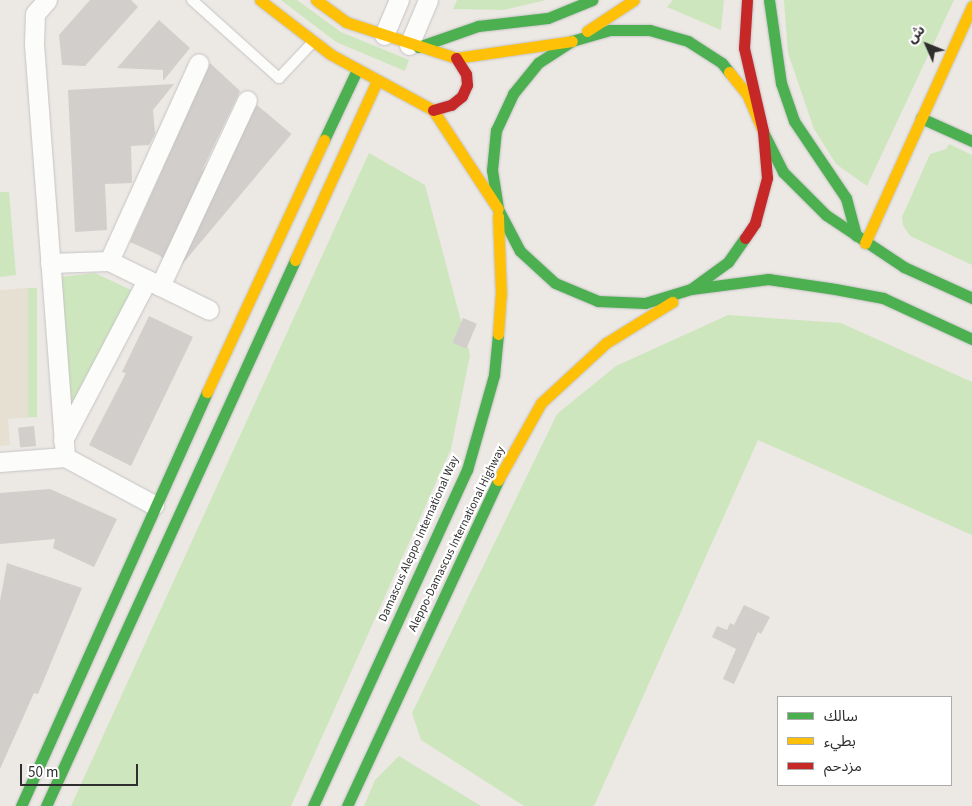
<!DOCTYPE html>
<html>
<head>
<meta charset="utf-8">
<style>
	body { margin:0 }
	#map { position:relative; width:972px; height:806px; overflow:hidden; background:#ece8e4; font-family:"Source Sans 3","Noto Sans Arabic",sans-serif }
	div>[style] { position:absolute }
	.education>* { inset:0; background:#e6e0d3 }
	.green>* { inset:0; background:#cee6be; transform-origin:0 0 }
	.building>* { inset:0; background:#d1cecb; transform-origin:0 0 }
	.roads { filter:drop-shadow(0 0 1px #c5c4c5) drop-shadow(0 0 1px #c5c4c5) }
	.lane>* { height:10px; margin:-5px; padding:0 5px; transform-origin:5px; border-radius:5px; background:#fcfcfb }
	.street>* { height:19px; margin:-9.5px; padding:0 9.5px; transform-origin:9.5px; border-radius:9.5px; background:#fcfcfb }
	.fast>* { height:11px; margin:-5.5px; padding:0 5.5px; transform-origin:5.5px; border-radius:5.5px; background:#4caf50 }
	.slow>* { height:11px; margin:-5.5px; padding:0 5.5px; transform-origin:5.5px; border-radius:5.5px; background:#ffc107 }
	.jam>* { height:11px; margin:-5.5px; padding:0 5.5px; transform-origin:5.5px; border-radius:5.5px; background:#c62828 }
	span { translate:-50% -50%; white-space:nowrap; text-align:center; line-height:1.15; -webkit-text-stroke:4.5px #fff; paint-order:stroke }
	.street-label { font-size:12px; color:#2e2e2e }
	.legend { position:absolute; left:777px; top:696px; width:175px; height:90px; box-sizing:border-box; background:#fff; border:1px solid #ababab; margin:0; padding:6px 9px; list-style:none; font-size:15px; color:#2e2e2e }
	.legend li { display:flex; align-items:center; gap:10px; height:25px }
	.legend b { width:25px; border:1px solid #ababab }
	.north { position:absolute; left:902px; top:20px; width:50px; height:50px; -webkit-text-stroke:4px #fff; paint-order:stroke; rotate:314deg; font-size:14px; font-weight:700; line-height:20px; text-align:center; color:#2e2e2e }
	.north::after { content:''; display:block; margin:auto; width:18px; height:22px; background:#2e2e2e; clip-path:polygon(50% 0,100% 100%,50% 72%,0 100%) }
	.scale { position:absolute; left:20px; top:764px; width:118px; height:22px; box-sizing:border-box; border:2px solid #2e2e2e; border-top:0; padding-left:6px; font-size:15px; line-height:18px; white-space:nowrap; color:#2e2e2e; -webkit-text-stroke:4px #fff; paint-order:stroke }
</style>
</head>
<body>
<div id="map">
	<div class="education">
		<i style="clip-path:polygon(28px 288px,36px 417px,8px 419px,10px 445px,0 446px,0 290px)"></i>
	</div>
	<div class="green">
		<i style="clip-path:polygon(281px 0,297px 0,341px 32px,409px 60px,405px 71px,336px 42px)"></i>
		<i style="clip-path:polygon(457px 0,546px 0,504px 10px,453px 9px)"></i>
		<i style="clip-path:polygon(673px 0,724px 0,721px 30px,667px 7px)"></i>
		<i style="clip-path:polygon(784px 0,954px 0,867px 186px,836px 164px,814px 129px,788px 53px)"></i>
		<i style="clip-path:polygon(949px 144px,972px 155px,972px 265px,910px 236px,903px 225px,902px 217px,930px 154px,946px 149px)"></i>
		<i style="clip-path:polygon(369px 153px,425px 185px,470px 355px,451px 449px,291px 806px,71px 806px)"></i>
		<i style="clip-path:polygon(0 192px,9px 192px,16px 275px,0 277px)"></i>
		<i style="clip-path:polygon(95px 273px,133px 291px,70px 421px,60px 277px)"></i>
		<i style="left:28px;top:288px;width:9px;height:129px"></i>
		<i style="clip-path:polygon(728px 315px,841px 323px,972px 382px,972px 535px,758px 440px,594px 806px,524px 806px,421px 740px,412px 713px,557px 414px,616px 366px)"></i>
		<i style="clip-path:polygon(399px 756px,481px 806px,364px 806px,375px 780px)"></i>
	</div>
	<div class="building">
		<i style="clip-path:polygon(90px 0,131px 0,138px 7px,85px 66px,62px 65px,59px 35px)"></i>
		<i style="clip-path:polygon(159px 20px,190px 48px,163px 81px,163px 70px,117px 68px)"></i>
		<i style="clip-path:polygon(210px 63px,240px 91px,161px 256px,130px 242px)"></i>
		<i style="clip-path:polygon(174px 84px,153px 110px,155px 134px,149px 145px,131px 146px,132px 183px,105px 184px,107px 230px,75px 232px,68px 90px)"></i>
		<i style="left:257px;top:105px;width:45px;height:178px;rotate:40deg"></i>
		<i style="clip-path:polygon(149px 316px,193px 337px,131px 466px,89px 445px,126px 373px,122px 372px)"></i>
		<i style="left:463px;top:318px;width:15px;height:27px;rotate:23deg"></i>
		<i style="left:34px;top:426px;width:20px;height:16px;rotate:84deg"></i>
		<i style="clip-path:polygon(50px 489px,117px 519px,94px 567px,53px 548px,55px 539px,0 544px,0 493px)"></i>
		<i style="clip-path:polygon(7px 563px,82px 588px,38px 694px,34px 693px,0 769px,0 601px)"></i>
		<i style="clip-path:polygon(744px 605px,770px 617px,761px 634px,758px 632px,734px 684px,723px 679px,736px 649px,712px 637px,717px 626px,727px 630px,730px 623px,734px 625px)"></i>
	</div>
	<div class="roads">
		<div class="lane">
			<i style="left:192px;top:0;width:117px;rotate:41.9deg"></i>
			<i style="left:279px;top:78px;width:50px;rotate:-46.6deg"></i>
		</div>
		<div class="street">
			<i style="left:47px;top:0;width:18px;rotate:131deg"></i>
			<i style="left:35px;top:14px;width:30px;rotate:92deg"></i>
			<i style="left:34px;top:44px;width:414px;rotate:85.7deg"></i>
			<i style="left:384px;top:35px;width:38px;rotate:-67deg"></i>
			<i style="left:409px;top:45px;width:49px;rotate:-67.1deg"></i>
			<i style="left:109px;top:261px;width:217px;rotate:-65.6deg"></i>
			<i style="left:50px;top:263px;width:59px;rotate:-1.9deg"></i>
			<i style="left:109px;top:261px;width:111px;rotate:26.1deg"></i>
			<i style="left:160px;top:286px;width:205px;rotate:-64.9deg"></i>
			<i style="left:63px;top:440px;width:181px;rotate:-62.3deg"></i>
			<i style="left:0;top:462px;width:65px;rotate:-4.4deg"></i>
			<i style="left:65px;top:457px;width:101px;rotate:28.3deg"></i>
		</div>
		<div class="fast">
			<i style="left:769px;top:0;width:84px;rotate:81.8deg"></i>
			<i style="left:781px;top:83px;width:40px;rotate:71.1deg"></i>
			<i style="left:794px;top:121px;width:93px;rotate:56deg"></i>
			<i style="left:846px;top:198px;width:39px;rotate:75deg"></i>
			<i style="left:418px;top:47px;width:64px;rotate:-19.3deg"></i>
			<i style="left:478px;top:26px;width:70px;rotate:-6.5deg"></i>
			<i style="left:548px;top:18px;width:48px;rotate:-22.2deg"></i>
			<i style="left:729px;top:72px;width:11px;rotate:-128deg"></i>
			<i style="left:722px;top:63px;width:40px;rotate:-147.1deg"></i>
			<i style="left:688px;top:41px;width:40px;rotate:-164deg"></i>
			<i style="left:650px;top:30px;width:40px;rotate:180deg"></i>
			<i style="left:610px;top:30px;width:40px;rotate:164deg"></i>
			<i style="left:572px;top:41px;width:40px;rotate:147.1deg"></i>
			<i style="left:538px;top:63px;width:40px;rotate:129deg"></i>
			<i style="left:513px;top:94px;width:40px;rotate:115deg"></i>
			<i style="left:496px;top:130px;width:40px;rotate:95.7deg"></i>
			<i style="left:492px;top:170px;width:39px;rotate:81deg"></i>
			<i style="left:498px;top:209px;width:47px;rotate:62.4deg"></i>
			<i style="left:520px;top:251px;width:47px;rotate:42.4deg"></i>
			<i style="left:555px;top:283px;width:47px;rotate:22.7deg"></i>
			<i style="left:598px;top:301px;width:47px;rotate:2.4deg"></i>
			<i style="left:645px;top:303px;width:48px;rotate:-16.9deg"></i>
			<i style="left:691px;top:289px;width:46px;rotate:-36.1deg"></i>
			<i style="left:728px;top:262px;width:29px;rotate:-55deg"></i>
			<i style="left:921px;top:118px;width:56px;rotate:24.3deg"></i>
			<i style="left:763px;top:132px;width:45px;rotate:63.4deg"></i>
			<i style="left:783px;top:172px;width:61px;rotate:45deg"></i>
			<i style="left:826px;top:215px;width:94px;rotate:33.7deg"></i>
			<i style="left:904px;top:267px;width:75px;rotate:24.5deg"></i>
			<i style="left:324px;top:140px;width:77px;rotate:-64.8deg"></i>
			<i style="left:691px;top:289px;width:78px;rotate:-7.4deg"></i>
			<i style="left:768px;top:279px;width:68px;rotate:8.5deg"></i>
			<i style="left:835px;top:289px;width:49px;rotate:10.6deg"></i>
			<i style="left:883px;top:298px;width:98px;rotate:24.7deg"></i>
			<i style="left:21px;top:806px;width:454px;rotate:-65.8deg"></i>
			<i style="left:46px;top:806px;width:600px;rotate:-65.48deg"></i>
			<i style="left:313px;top:806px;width:370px;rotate:-65.4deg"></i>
			<i style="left:467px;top:470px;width:99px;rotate:-74.1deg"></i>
			<i style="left:494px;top:375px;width:41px;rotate:-84.4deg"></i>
			<i style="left:347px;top:806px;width:359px;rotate:-65.1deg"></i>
		</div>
		<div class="slow">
			<i style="left:260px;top:0;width:88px;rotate:37.6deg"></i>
			<i style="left:330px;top:54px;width:117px;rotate:28.5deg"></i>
			<i style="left:433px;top:110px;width:118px;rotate:56.7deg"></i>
			<i style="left:316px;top:0;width:37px;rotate:36deg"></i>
			<i style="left:346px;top:22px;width:116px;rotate:18.1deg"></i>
			<i style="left:456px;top:58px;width:117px;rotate:-8.3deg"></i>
			<i style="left:587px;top:31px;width:56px;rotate:-33.4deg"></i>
			<i style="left:729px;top:72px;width:28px;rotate:51deg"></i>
			<i style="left:747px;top:94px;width:40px;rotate:66.6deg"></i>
			<i style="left:865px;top:243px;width:260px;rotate:-65.7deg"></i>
			<i style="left:295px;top:260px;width:197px;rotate:-65.4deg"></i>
			<i style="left:498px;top:334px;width:39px;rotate:-86deg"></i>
			<i style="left:501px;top:295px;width:79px;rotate:-92.2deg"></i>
			<i style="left:207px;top:392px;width:278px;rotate:-65.1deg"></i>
			<i style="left:498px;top:480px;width:88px;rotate:-60.8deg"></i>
			<i style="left:541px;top:403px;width:88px;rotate:-42.7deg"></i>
			<i style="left:606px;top:343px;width:78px;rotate:-31.8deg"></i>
		</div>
		<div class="jam">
			<i style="left:433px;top:110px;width:19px;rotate:-16deg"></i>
			<i style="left:451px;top:105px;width:14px;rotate:-39deg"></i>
			<i style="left:462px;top:96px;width:12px;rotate:-66deg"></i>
			<i style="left:467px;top:85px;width:11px;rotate:-95deg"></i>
			<i style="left:466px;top:74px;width:19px;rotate:-122deg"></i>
			<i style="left:745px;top:238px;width:18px;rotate:-56deg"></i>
			<i style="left:755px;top:223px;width:47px;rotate:-75.1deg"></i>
			<i style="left:767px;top:178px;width:47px;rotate:-94.9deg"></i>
			<i style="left:763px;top:131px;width:85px;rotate:-102.9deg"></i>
			<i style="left:744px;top:48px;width:48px;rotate:-86.4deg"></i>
		</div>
	</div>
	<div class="street-label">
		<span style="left:419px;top:539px;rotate:-66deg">Damascus Aleppo International Way</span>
		<span style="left:457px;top:539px;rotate:-64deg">Aleppo-Damascus International Highway</span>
	</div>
	<ul class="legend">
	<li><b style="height:6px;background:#4caf50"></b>سالك</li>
	<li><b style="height:6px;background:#ffc107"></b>بطيء</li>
	<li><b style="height:6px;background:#c62828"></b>مزدحم</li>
	</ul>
	<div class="north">ش</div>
	<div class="scale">50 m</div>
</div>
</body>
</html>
